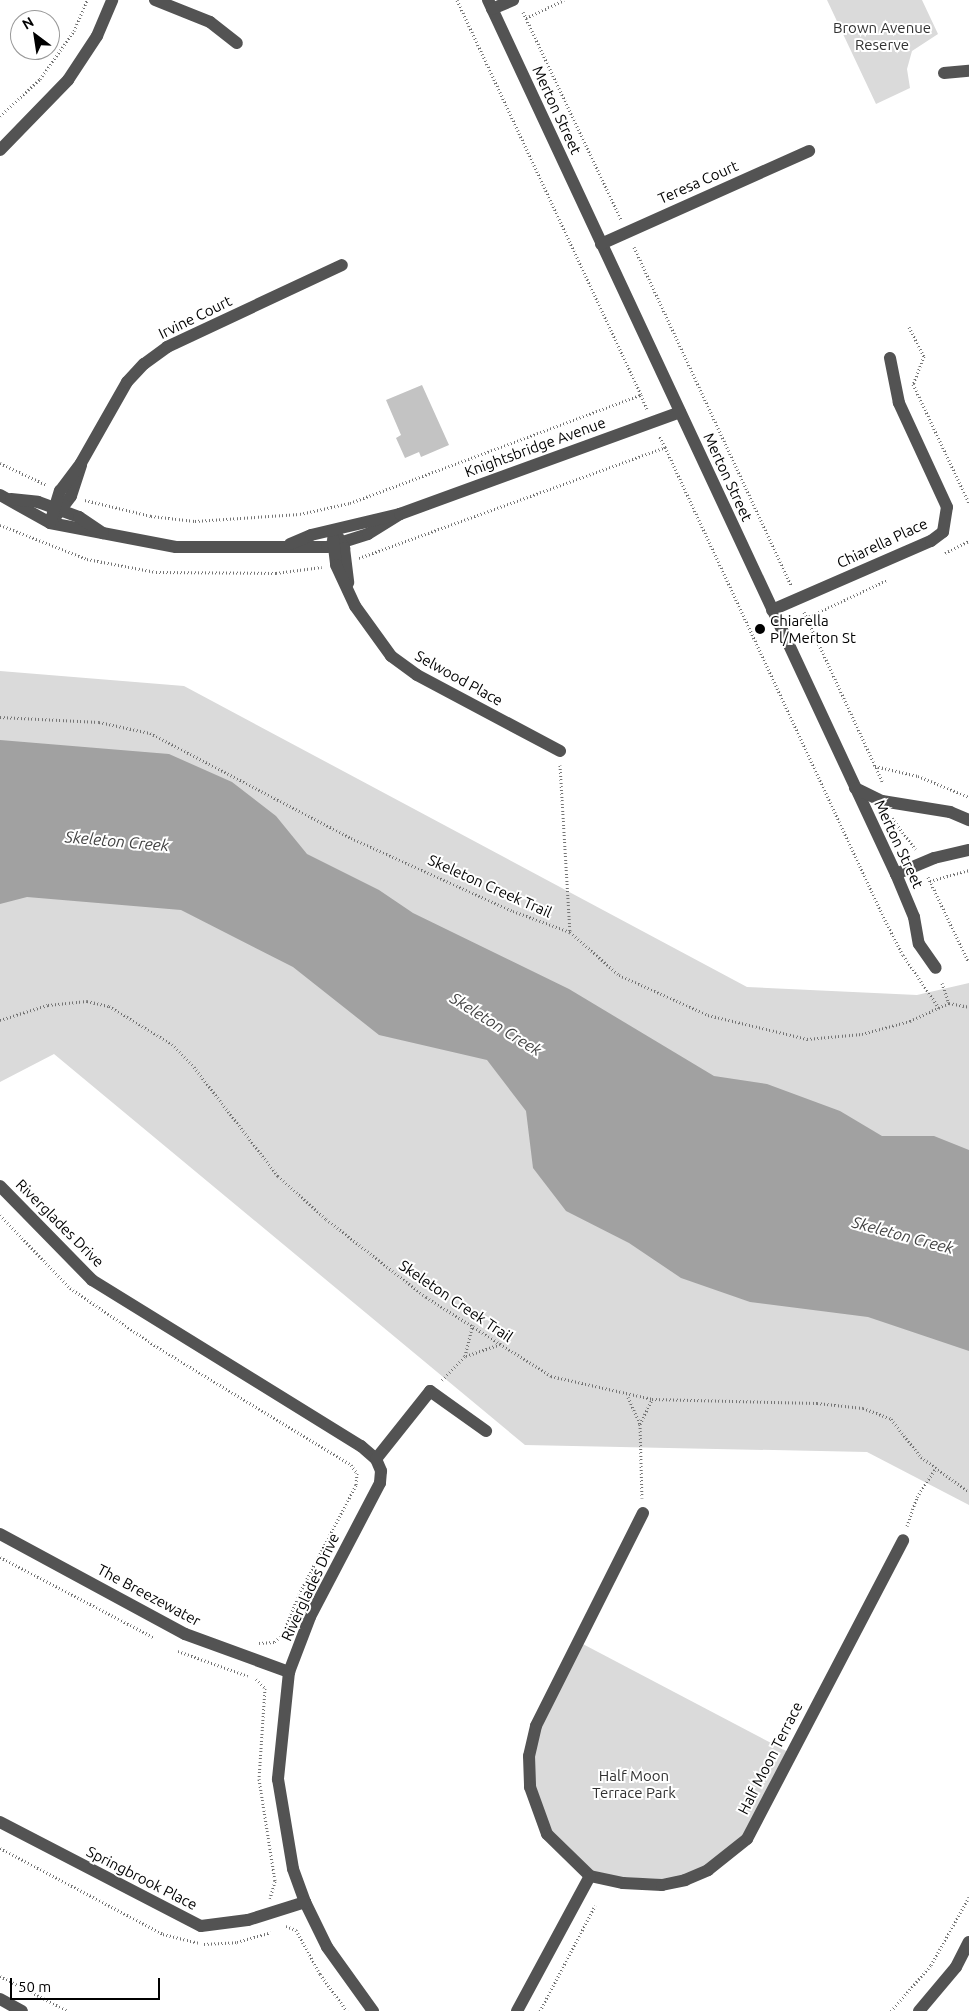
<!DOCTYPE html>
<html>
<head>
<meta charset="utf-8">
<style>
	body { margin:0 }
	#map { position:relative; width:969px; height:2011px; overflow:hidden; background:#fff; font-family:Ubuntu,sans-serif }
	div>[style] { position:absolute }
	.green>* { inset:0; background:#dadada }
	.water>* { inset:0; background:#a1a1a1 }
	.building>* { inset:0; background:#c3c3c3 }
	.path>* { height:3px; margin-top:-1.5px; transform-origin:0; background:repeating-linear-gradient(90deg,#757575 0 1px,transparent 0 3.5px) }
	.minor>* { height:12px; margin:-6px; padding:0 6px; transform-origin:6px; border-radius:6px; background:#535353 }
	.dots>* { width:14px; height:14px; translate:-50% -50%; box-sizing:border-box; border:2px solid #fff; border-radius:50% }
	span { translate:-50% -50%; white-space:nowrap; text-align:center; line-height:1.15; -webkit-text-stroke:4px #fff; paint-order:stroke }
	.park-label { font-size:15px; color:#313131 }
	.street-label { font-size:15px; color:#000 }
	.poi-label { font-size:15px; color:#000 }
	.left { translate:0 -50%; text-align:left }
	.water-label { font-size:16px; color:#424242; font-style:italic }
	.north { position:absolute; left:10px; top:10px; width:50px; height:50px; box-sizing:border-box; background:#fff; border:1px solid #999; border-radius:50%; rotate:329deg; font-size:14px; font-weight:700; line-height:20px; text-align:center; color:#000 }
	.north::after { content:''; display:block; margin:auto; width:18px; height:22px; background:#000; clip-path:polygon(50% 0,100% 100%,50% 72%,0 100%) }
	.scale { position:absolute; left:10px; top:1978px; width:150px; height:22px; box-sizing:border-box; border:2px solid #000; border-top:0; padding-left:6px; font-size:15px; line-height:18px; white-space:nowrap; color:#000; -webkit-text-stroke:4px #fff; paint-order:stroke }
</style>
</head>
<body>
<div id="map">
	<div class="green">
		<i style="clip-path:polygon(827px 0,922px 0,938px 34px,912px 51px,907px 69px,910px 88px,876px 104px)"></i>
		<i style="clip-path:polygon(0 671px,184px 686px,747px 987px,917px 995px,969px 983px,969px 1505px,867px 1452px,525px 1445px,54px 1054px,0 1082px)"></i>
		<i style="clip-path:polygon(579px 1642px,790px 1753px,747px 1839px,685px 1880px,590px 1876px,564px 1854px,530px 1787px,536px 1726px)"></i>
	</div>
	<div class="water">
		<i style="clip-path:polygon(0 740px,169px 754px,232px 782px,276px 816px,307px 854px,379px 890px,413px 913px,569px 989px,714px 1076px,767px 1084px,840px 1111px,882px 1136px,934px 1136px,969px 1150px,969px 1351px,868px 1317px,750px 1302px,681px 1278px,629px 1243px,566px 1211px,533px 1168px,526px 1111px,487px 1060px,379px 1035px,293px 967px,181px 910px,27px 897px,0 904px)"></i>
	</div>
	<div class="building">
		<i style="clip-path:polygon(422px 385px,449px 445px,421px 457px,419px 452px,405px 458px,396px 438px,401px 435px,386px 400px)"></i>
	</div>
	<div class="path">
		<i style="left:457px;top:0;width:436px;rotate:65deg"></i>
		<i style="left:523px;top:12px;width:229px;rotate:64.7deg"></i>
		<i style="left:526px;top:18px;width:42px;rotate:-25.3deg"></i>
		<i style="left:0;top:116px;width:54px;rotate:-42.8deg"></i>
		<i style="left:40px;top:79px;width:59px;rotate:-54.7deg"></i>
		<i style="left:74px;top:31px;width:34px;rotate:-67deg"></i>
		<i style="left:634px;top:247px;width:374px;rotate:65.1deg"></i>
		<i style="left:909px;top:327px;width:33px;rotate:63deg"></i>
		<i style="left:924px;top:356px;width:30px;rotate:111deg"></i>
		<i style="left:913px;top:384px;width:132px;rotate:64.8deg"></i>
		<i style="left:665px;top:447px;width:522px;rotate:65.06deg"></i>
		<i style="left:885px;top:920px;width:39px;rotate:63deg"></i>
		<i style="left:903px;top:955px;width:64px;rotate:55.8deg"></i>
		<i style="left:0;top:463px;width:52px;rotate:25.1deg"></i>
		<i style="left:85px;top:500px;width:68px;rotate:13.6deg"></i>
		<i style="left:151px;top:516px;width:44px;rotate:6.5deg"></i>
		<i style="left:195px;top:521px;width:105px;rotate:-3.8deg"></i>
		<i style="left:300px;top:514px;width:51px;rotate:-12.4deg"></i>
		<i style="left:350px;top:503px;width:310px;rotate:-20.4deg"></i>
		<i style="left:641px;top:395px;width:15px;rotate:67deg"></i>
		<i style="left:0;top:525px;width:93px;rotate:21.3deg"></i>
		<i style="left:87px;top:559px;width:70px;rotate:10.7deg"></i>
		<i style="left:156px;top:572px;width:120px;rotate:0.5deg"></i>
		<i style="left:276px;top:573px;width:46px;rotate:-7.4deg"></i>
		<i style="left:945px;top:553px;width:27px;rotate:-27deg"></i>
		<i style="left:359px;top:558px;width:326px;rotate:-19.9deg"></i>
		<i style="left:665px;top:447px;width:13px;rotate:-117deg"></i>
		<i style="left:804px;top:612px;width:188px;rotate:65.2deg"></i>
		<i style="left:806px;top:618px;width:89px;rotate:-25.1deg"></i>
		<i style="left:0;top:717px;width:99px;rotate:2.9deg"></i>
		<i style="left:99px;top:722px;width:52px;rotate:12.2deg"></i>
		<i style="left:150px;top:733px;width:227px;rotate:27.6deg"></i>
		<i style="left:351px;top:838px;width:178px;rotate:24.3deg"></i>
		<i style="left:513px;top:911px;width:61px;rotate:20.2deg"></i>
		<i style="left:570px;top:932px;width:65px;rotate:41.3deg"></i>
		<i style="left:619px;top:975px;width:98px;rotate:24.2deg"></i>
		<i style="left:708px;top:1015px;width:102px;rotate:13.6deg"></i>
		<i style="left:807px;top:1039px;width:55px;rotate:-5.2deg"></i>
		<i style="left:862px;top:1034px;width:50px;rotate:-15.2deg"></i>
		<i style="left:910px;top:1021px;width:43px;rotate:-24.8deg"></i>
		<i style="left:949px;top:1003px;width:20px;rotate:11deg"></i>
		<i style="left:560px;top:765px;width:167px;rotate:86.6deg"></i>
		<i style="left:875px;top:766px;width:44px;rotate:13.1deg"></i>
		<i style="left:918px;top:776px;width:55px;rotate:22.4deg"></i>
		<i style="left:892px;top:818px;width:39px;rotate:53deg"></i>
		<i style="left:928px;top:877px;width:93px;rotate:64.5deg"></i>
		<i style="left:930px;top:881px;width:41px;rotate:-15.8deg"></i>
		<i style="left:942px;top:983px;width:21px;rotate:71deg"></i>
		<i style="left:0;top:1020px;width:50px;rotate:-17.4deg"></i>
		<i style="left:48px;top:1005px;width:39px;rotate:-6deg"></i>
		<i style="left:87px;top:1001px;width:23px;rotate:13deg"></i>
		<i style="left:109px;top:1006px;width:74px;rotate:31.1deg"></i>
		<i style="left:172px;top:1044px;width:32px;rotate:46deg"></i>
		<i style="left:194px;top:1067px;width:138px;rotate:52.4deg"></i>
		<i style="left:278px;top:1176px;width:64px;rotate:41.9deg"></i>
		<i style="left:326px;top:1219px;width:127px;rotate:38deg"></i>
		<i style="left:426px;top:1297px;width:148px;rotate:32.3deg"></i>
		<i style="left:551px;top:1376px;width:104px;rotate:12.8deg"></i>
		<i style="left:652px;top:1399px;width:165px;rotate:1.4deg"></i>
		<i style="left:817px;top:1403px;width:46px;rotate:6.2deg"></i>
		<i style="left:863px;top:1408px;width:30px;rotate:21deg"></i>
		<i style="left:891px;top:1419px;width:48px;rotate:51.7deg"></i>
		<i style="left:921px;top:1457px;width:59px;rotate:36.1deg"></i>
		<i style="left:0;top:1215px;width:101px;rotate:46.2deg"></i>
		<i style="left:70px;top:1288px;width:102px;rotate:34.2deg"></i>
		<i style="left:154px;top:1345px;width:231px;rotate:31.3deg"></i>
		<i style="left:351px;top:1465px;width:10px;rotate:53deg"></i>
		<i style="left:357px;top:1473px;width:12px;rotate:95deg"></i>
		<i style="left:356px;top:1485px;width:123px;rotate:117.6deg"></i>
		<i style="left:299px;top:1594px;width:43px;rotate:111.8deg"></i>
		<i style="left:283px;top:1634px;width:12px;rotate:138deg"></i>
		<i style="left:274px;top:1642px;width:15px;rotate:176deg"></i>
		<i style="left:466px;top:1356px;width:36px;rotate:-19deg"></i>
		<i style="left:442px;top:1380px;width:33px;rotate:-46deg"></i>
		<i style="left:465px;top:1356px;width:32px;rotate:-76deg"></i>
		<i style="left:628px;top:1397px;width:30px;rotate:66deg"></i>
		<i style="left:640px;top:1424px;width:74px;rotate:88.5deg"></i>
		<i style="left:640px;top:1424px;width:28px;rotate:-64deg"></i>
		<i style="left:907px;top:1526px;width:31px;rotate:-71deg"></i>
		<i style="left:917px;top:1497px;width:33px;rotate:-57deg"></i>
		<i style="left:0;top:1557px;width:173px;rotate:27.6deg"></i>
		<i style="left:178px;top:1651px;width:74px;rotate:19.7deg"></i>
		<i style="left:256px;top:1679px;width:13px;rotate:45deg"></i>
		<i style="left:265px;top:1688px;width:91px;rotate:93.8deg"></i>
		<i style="left:259px;top:1779px;width:103px;rotate:81.1deg"></i>
		<i style="left:275px;top:1881px;width:18px;rotate:106deg"></i>
		<i style="left:0;top:1848px;width:184px;rotate:27.8deg"></i>
		<i style="left:163px;top:1934px;width:36px;rotate:14deg"></i>
		<i style="left:286px;top:1926px;width:11px;rotate:22deg"></i>
		<i style="left:296px;top:1930px;width:50px;rotate:61.4deg"></i>
		<i style="left:320px;top:1974px;width:46px;rotate:53.9deg"></i>
		<i style="left:204px;top:1944px;width:33px;rotate:-3deg"></i>
		<i style="left:237px;top:1942px;width:35px;rotate:-16deg"></i>
		<i style="left:0;top:1976px;width:76px;rotate:27.2deg"></i>
		<i style="left:540px;top:2011px;width:119px;rotate:-62.4deg"></i>
		<i style="left:891px;top:2011px;width:61px;rotate:-49deg"></i>
		<i style="left:931px;top:1965px;width:78px;rotate:-60.8deg"></i>
	</div>
	<div class="minor">
		<i style="left:155px;top:0;width:59px;rotate:21.8deg"></i>
		<i style="left:210px;top:22px;width:34px;rotate:38deg"></i>
		<i style="left:488px;top:0;width:965px;rotate:64.98deg"></i>
		<i style="left:896px;top:874px;width:47px;rotate:67.3deg"></i>
		<i style="left:914px;top:917px;width:27px;rotate:80deg"></i>
		<i style="left:919px;top:944px;width:29px;rotate:55deg"></i>
		<i style="left:492px;top:9px;width:23px;rotate:-23deg"></i>
		<i style="left:944px;top:73px;width:25px;rotate:-5deg"></i>
		<i style="left:0;top:150px;width:98px;rotate:-45.8deg"></i>
		<i style="left:68px;top:80px;width:53px;rotate:-56.6deg"></i>
		<i style="left:97px;top:36px;width:39px;rotate:-67deg"></i>
		<i style="left:601px;top:244px;width:228px;rotate:-24.1deg"></i>
		<i style="left:0;top:495px;width:57px;rotate:29.2deg"></i>
		<i style="left:50px;top:523px;width:128px;rotate:10.8deg"></i>
		<i style="left:176px;top:547px;width:151px"></i>
		<i style="left:327px;top:547px;width:43px;rotate:-17.6deg"></i>
		<i style="left:368px;top:534px;width:38px;rotate:-32deg"></i>
		<i style="left:11px;top:499px;width:27px;rotate:6deg"></i>
		<i style="left:38px;top:502px;width:44px;rotate:20.1deg"></i>
		<i style="left:79px;top:517px;width:29px;rotate:34deg"></i>
		<i style="left:56px;top:516px;width:25px;rotate:-53deg"></i>
		<i style="left:71px;top:496px;width:33px;rotate:-72deg"></i>
		<i style="left:50px;top:523px;width:34px;rotate:-73deg"></i>
		<i style="left:60px;top:491px;width:35px;rotate:-53deg"></i>
		<i style="left:81px;top:463px;width:93px;rotate:-60.4deg"></i>
		<i style="left:127px;top:382px;width:25px;rotate:-47deg"></i>
		<i style="left:144px;top:364px;width:29px;rotate:-36deg"></i>
		<i style="left:167px;top:347px;width:193px;rotate:-25.1deg"></i>
		<i style="left:338px;top:537px;width:13px;rotate:61deg"></i>
		<i style="left:344px;top:548px;width:35px;rotate:83deg"></i>
		<i style="left:333px;top:539px;width:26px;rotate:83deg"></i>
		<i style="left:336px;top:565px;width:45px;rotate:65.1deg"></i>
		<i style="left:355px;top:606px;width:62px;rotate:54.2deg"></i>
		<i style="left:391px;top:656px;width:32px;rotate:36deg"></i>
		<i style="left:417px;top:675px;width:162px;rotate:28deg"></i>
		<i style="left:290px;top:544px;width:23px;rotate:-23deg"></i>
		<i style="left:311px;top:535px;width:91px;rotate:-13.3deg"></i>
		<i style="left:400px;top:514px;width:298px;rotate:-20deg"></i>
		<i style="left:772px;top:610px;width:173px;rotate:-23.5deg"></i>
		<i style="left:931px;top:541px;width:15px;rotate:-37deg"></i>
		<i style="left:943px;top:532px;width:25px;rotate:-81deg"></i>
		<i style="left:947px;top:507px;width:115px;rotate:-114.8deg"></i>
		<i style="left:899px;top:403px;width:46px;rotate:-101.3deg"></i>
		<i style="left:855px;top:788px;width:30px;rotate:26deg"></i>
		<i style="left:882px;top:801px;width:69px;rotate:9.2deg"></i>
		<i style="left:950px;top:812px;width:21px;rotate:23deg"></i>
		<i style="left:896px;top:874px;width:41px;rotate:-22.8deg"></i>
		<i style="left:934px;top:858px;width:36px;rotate:-13deg"></i>
		<i style="left:0;top:1186px;width:132px;rotate:45.6deg"></i>
		<i style="left:92px;top:1280px;width:316px;rotate:31.7deg"></i>
		<i style="left:361px;top:1446px;width:20px;rotate:41deg"></i>
		<i style="left:376px;top:1459px;width:13px;rotate:67deg"></i>
		<i style="left:381px;top:1471px;width:12px;rotate:95deg"></i>
		<i style="left:380px;top:1483px;width:151px;rotate:117.6deg"></i>
		<i style="left:310px;top:1617px;width:59px;rotate:110.9deg"></i>
		<i style="left:289px;top:1672px;width:108px;rotate:95.9deg"></i>
		<i style="left:278px;top:1779px;width:91px;rotate:80.5deg"></i>
		<i style="left:293px;top:1869px;width:35px;rotate:70deg"></i>
		<i style="left:305px;top:1902px;width:50px;rotate:63.9deg"></i>
		<i style="left:327px;top:1947px;width:79px;rotate:54.3deg"></i>
		<i style="left:376px;top:1459px;width:87px;rotate:-51.5deg"></i>
		<i style="left:430px;top:1391px;width:69px;rotate:35.5deg"></i>
		<i style="left:643px;top:1513px;width:238px;rotate:116.7deg"></i>
		<i style="left:536px;top:1726px;width:31px;rotate:103deg"></i>
		<i style="left:529px;top:1756px;width:31px;rotate:88deg"></i>
		<i style="left:530px;top:1787px;width:50px;rotate:70.1deg"></i>
		<i style="left:547px;top:1834px;width:60px;rotate:44.3deg"></i>
		<i style="left:590px;top:1876px;width:34px;rotate:12deg"></i>
		<i style="left:623px;top:1883px;width:39px;rotate:3deg"></i>
		<i style="left:662px;top:1885px;width:24px;rotate:-12deg"></i>
		<i style="left:685px;top:1880px;width:25px;rotate:-23deg"></i>
		<i style="left:708px;top:1870px;width:50px;rotate:-38.5deg"></i>
		<i style="left:747px;top:1839px;width:337px;rotate:-62.4deg"></i>
		<i style="left:0;top:1534px;width:210px;rotate:28.4deg"></i>
		<i style="left:185px;top:1634px;width:111px;rotate:20.1deg"></i>
		<i style="left:0;top:1822px;width:226px;rotate:27.4deg"></i>
		<i style="left:201px;top:1926px;width:47px;rotate:-7.3deg"></i>
		<i style="left:248px;top:1920px;width:60px;rotate:-17.5deg"></i>
		<i style="left:0;top:1999px;width:25px;rotate:29deg"></i>
		<i style="left:517px;top:2011px;width:153px;rotate:-61.6deg"></i>
		<i style="left:919px;top:2011px;width:57px;rotate:-49.9deg"></i>
		<i style="left:956px;top:1967px;width:28px;rotate:-63deg"></i>
	</div>
	<div class="dots">
		<i style="left:760px;top:629px;background:#000"></i>
	</div>
	<div class="park-label">
		<span style="left:882px;top:36px">Brown Avenue<br>Reserve</span>
		<span style="left:634px;top:1784px">Half Moon<br>Terrace Park</span>
	</div>
	<div class="street-label">
		<span style="left:557px;top:110px;rotate:65deg">Merton Street</span>
		<span style="left:698px;top:182px;rotate:-24deg">Teresa Court</span>
		<span style="left:195px;top:317px;rotate:-26deg">Irvine Court</span>
		<span style="left:535px;top:447px;rotate:-20deg">Knightsbridge Avenue</span>
		<span style="left:728px;top:477px;rotate:65deg">Merton Street</span>
		<span style="left:882px;top:543px;rotate:-25deg">Chiarella Place</span>
		<span style="left:459px;top:678px;rotate:29deg">Selwood Place</span>
		<span style="left:899px;top:844px;rotate:65deg">Merton Street</span>
		<span style="left:490px;top:886px;rotate:24deg">Skeleton Creek Trail</span>
		<span style="left:60px;top:1223px;rotate:45deg">Riverglades Drive</span>
		<span style="left:456px;top:1301px;rotate:34deg">Skeleton Creek Trail</span>
		<span style="left:310px;top:1587px;rotate:-65deg">Riverglades Drive</span>
		<span style="left:149px;top:1595px;rotate:28deg">The Breezewater</span>
		<span style="left:770px;top:1758px;rotate:-63deg">Half Moon Terrace</span>
		<span style="left:142px;top:1878px;rotate:27deg">Springbrook Place</span>
	</div>
	<div class="poi-label">
		<span class="left" style="left:770px;top:629px">Chiarella<br>Pl/Merton St</span>
	</div>
	<div class="water-label">
		<span style="left:117px;top:841px;rotate:5deg">Skeleton Creek</span>
		<span style="left:496px;top:1024px;rotate:32deg">Skeleton Creek</span>
		<span style="left:903px;top:1235px;rotate:15deg">Skeleton Creek</span>
	</div>
	<div class="north">N</div>
	<div class="scale">50 m</div>
</div>
</body>
</html>
